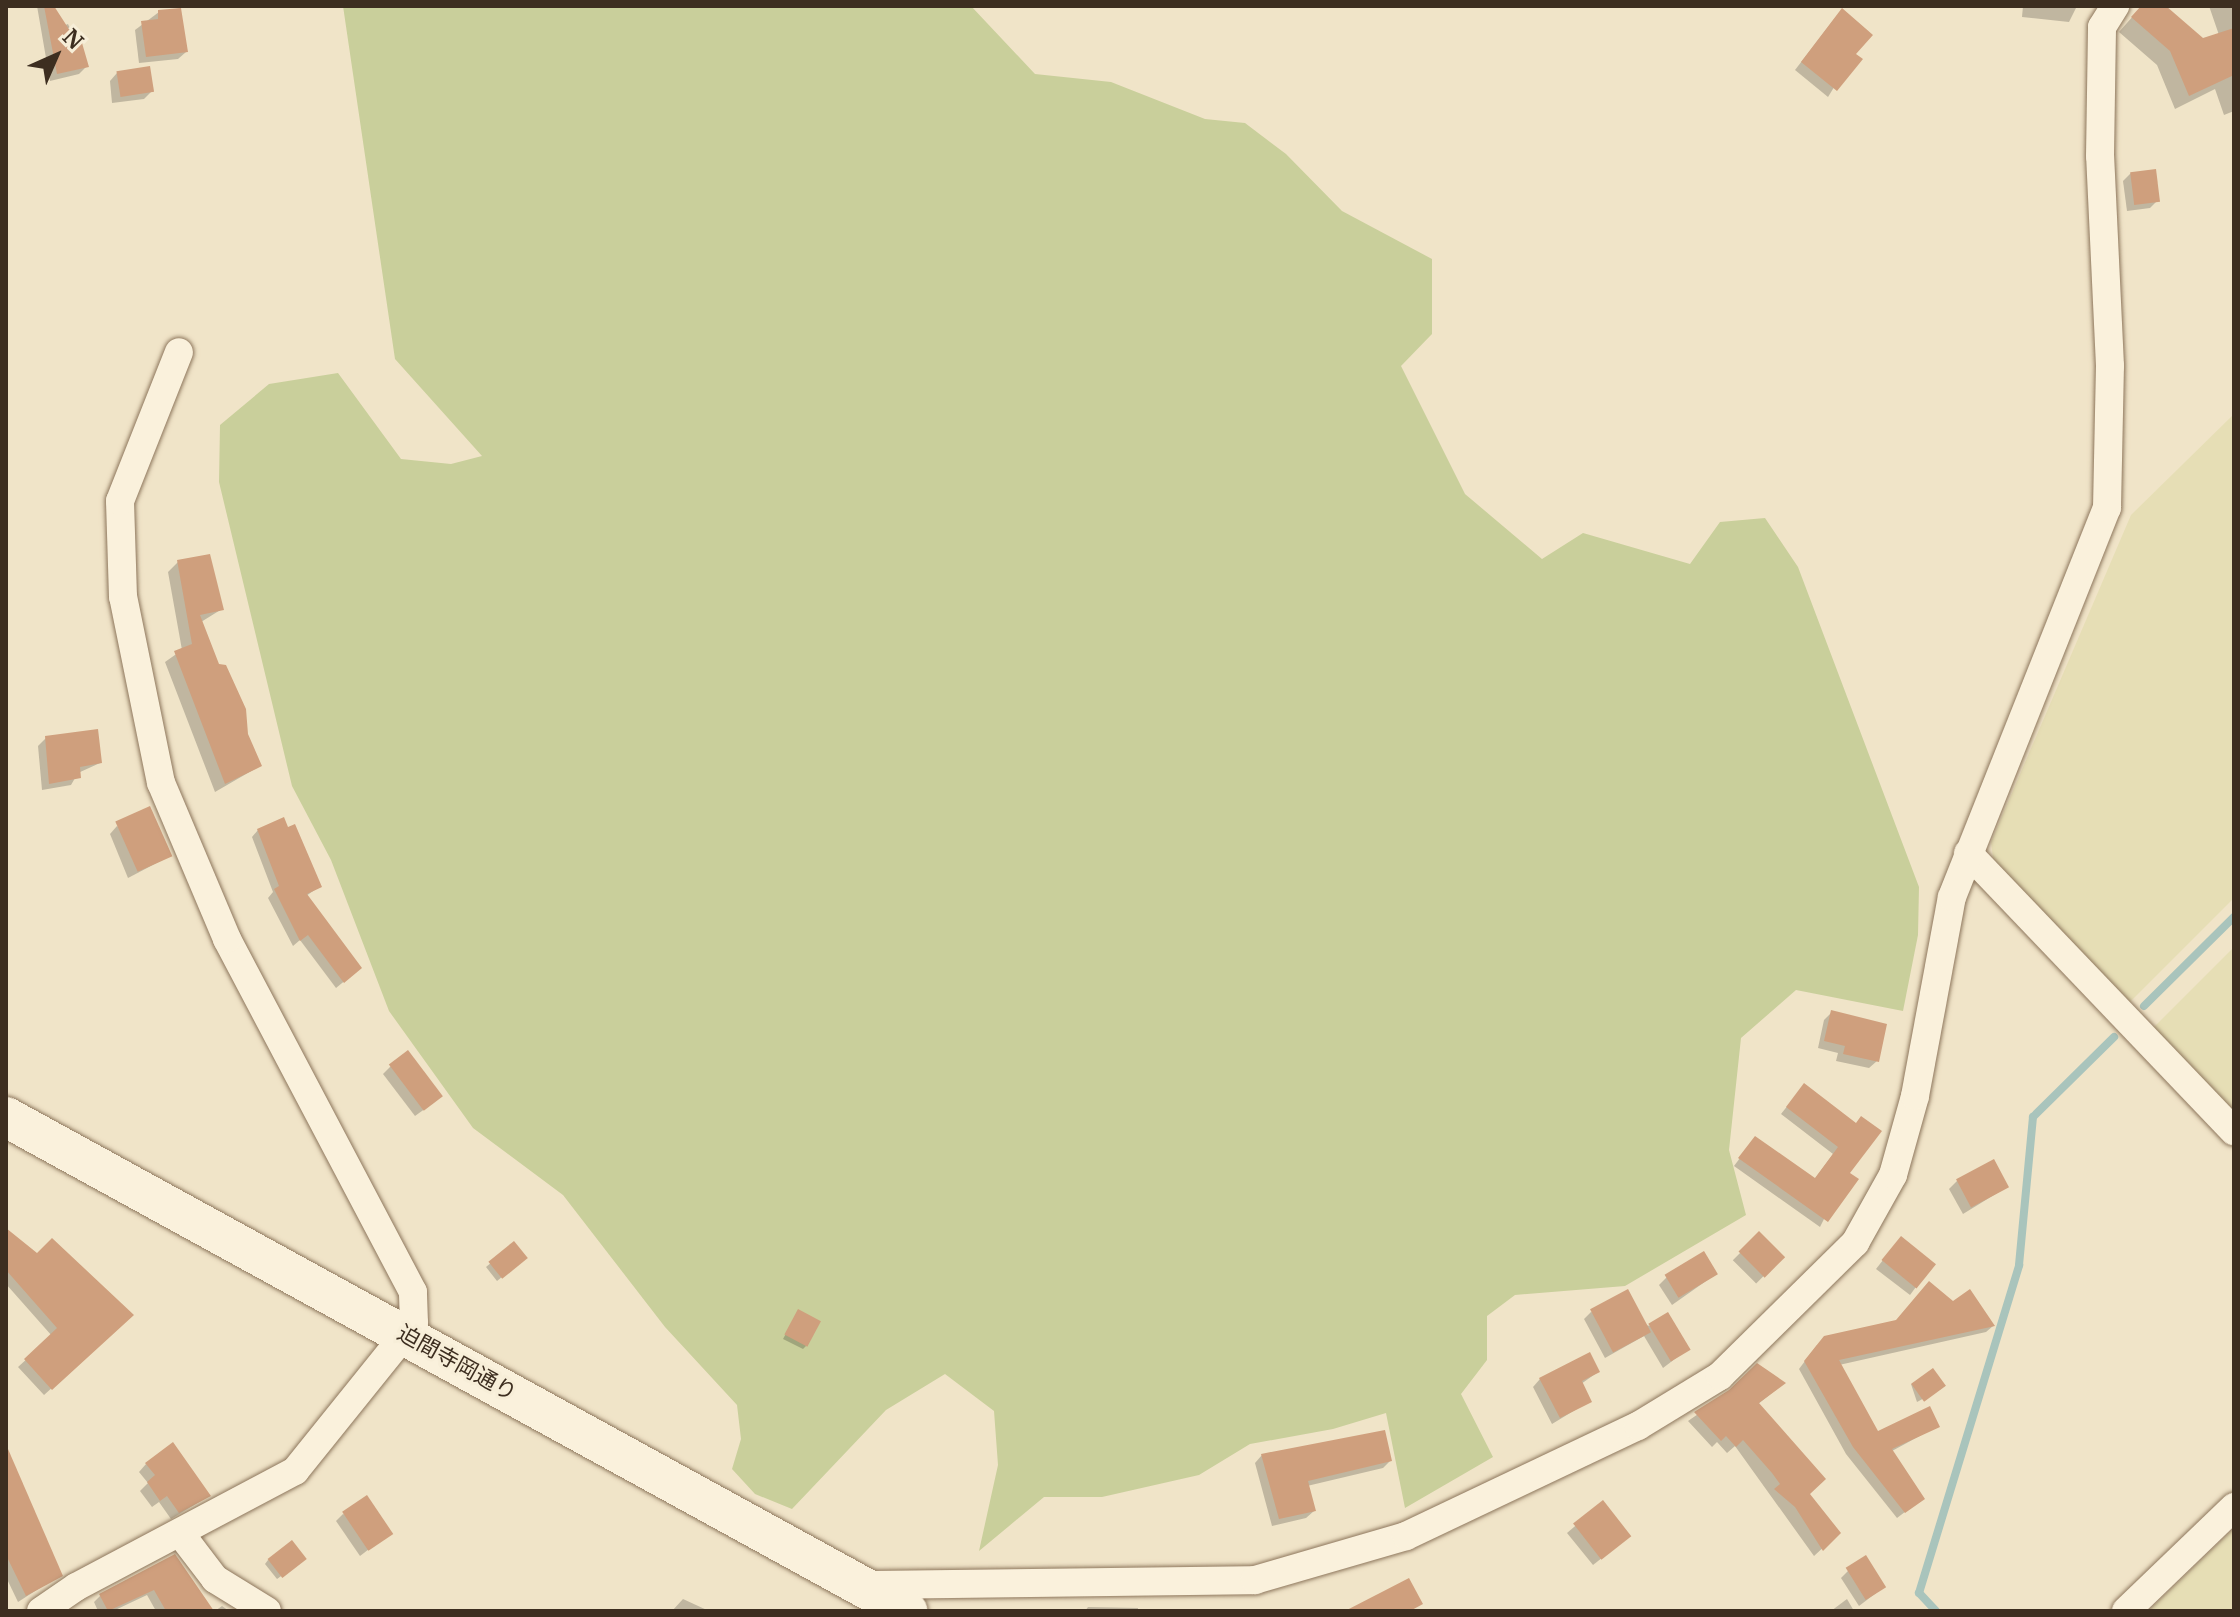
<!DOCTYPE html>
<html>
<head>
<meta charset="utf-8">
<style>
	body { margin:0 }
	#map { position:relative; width:2240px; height:1617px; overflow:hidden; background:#f0e4c8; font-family:Merriweather,"Noto Sans JP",serif }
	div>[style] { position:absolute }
	.farmland>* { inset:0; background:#e6deb5 }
	.green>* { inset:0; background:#c9cf9b }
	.shadow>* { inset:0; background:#0003; transform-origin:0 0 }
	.stream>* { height:8px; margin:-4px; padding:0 4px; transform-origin:4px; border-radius:4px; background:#a9c4bc }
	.building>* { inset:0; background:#cf9f7d; transform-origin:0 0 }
	.roads { filter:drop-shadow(0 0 2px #8d765c) drop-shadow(0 0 2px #8d765c) }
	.street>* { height:28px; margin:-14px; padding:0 14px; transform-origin:14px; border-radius:14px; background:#faf1dc }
	.secondary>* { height:40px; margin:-20px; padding:0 20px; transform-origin:20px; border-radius:20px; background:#faf1dc }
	span { translate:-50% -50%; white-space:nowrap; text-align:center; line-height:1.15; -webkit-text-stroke:6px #f7eed8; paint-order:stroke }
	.street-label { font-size:22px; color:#3d2e20 }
	.frame { position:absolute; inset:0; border:8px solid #3d2e20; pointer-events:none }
	.north { position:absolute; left:16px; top:16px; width:80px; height:80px; -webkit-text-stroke:6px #f7eed8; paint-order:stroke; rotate:45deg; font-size:22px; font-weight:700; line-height:32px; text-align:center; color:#3d2e20 }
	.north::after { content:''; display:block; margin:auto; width:28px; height:36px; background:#3d2e20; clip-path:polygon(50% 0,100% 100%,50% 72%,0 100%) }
</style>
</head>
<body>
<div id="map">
	<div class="farmland">
		<i style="clip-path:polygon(2234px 414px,2234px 898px,2128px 1004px,1994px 865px,1991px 842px,2131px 515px)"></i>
		<i style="clip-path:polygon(2234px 947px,2234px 1113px,2152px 1029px)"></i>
		<i style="clip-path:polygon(2234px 1528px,2234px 1611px,2148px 1611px)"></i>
	</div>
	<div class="green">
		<i style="clip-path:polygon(343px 6px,971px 6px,1035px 74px,1111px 82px,1205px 119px,1245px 123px,1286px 154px,1342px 211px,1432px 259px,1432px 334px,1401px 366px,1465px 494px,1542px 559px,1583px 533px,1690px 564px,1720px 522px,1765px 518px,1798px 567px,1919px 887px,1918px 935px,1903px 1011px,1796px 990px,1741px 1038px,1729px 1150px,1746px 1215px,1625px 1286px,1515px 1295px,1487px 1316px,1487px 1360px,1461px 1394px,1493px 1457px,1405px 1508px,1386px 1413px,1333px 1429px,1250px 1444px,1199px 1475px,1102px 1497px,1044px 1497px,979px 1551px,998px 1465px,994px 1411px,945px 1374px,886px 1410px,792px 1509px,755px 1494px,732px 1469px,741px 1439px,737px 1405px,665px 1327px,563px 1195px,473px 1128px,389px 1011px,331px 860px,292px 786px,219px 482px,220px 425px,269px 384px,338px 373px,401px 459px,451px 464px,482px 456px,395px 359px)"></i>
	</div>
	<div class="shadow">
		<i style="clip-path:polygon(37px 6px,51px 6px,63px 26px,68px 24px,87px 66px,79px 74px,50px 81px)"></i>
		<i style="clip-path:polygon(2023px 6px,2077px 6px,2069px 22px,2022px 17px)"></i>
		<i style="clip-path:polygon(2142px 6px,2163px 6px,2202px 40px,2219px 35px,2209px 6px,2234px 6px,2234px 111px,2224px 115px,2215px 89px,2175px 109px,2157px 65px,2119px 32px)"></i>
		<i style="clip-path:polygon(159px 12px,186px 52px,178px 59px,139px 63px,135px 30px)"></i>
		<i style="clip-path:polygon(1835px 18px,1854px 55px,1828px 97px,1795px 70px)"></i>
		<i style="clip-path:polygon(117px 73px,152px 91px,144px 99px,112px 103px,110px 81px)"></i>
		<i style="clip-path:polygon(2131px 173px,2157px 201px,2150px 208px,2127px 211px,2123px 181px)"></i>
		<i style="clip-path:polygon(178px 562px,222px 609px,201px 622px,260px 766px,215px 792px,165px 662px,182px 650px,168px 572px)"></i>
		<i style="clip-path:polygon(46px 738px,100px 763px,78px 773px,71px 785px,42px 790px,38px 746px)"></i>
		<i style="clip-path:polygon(117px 826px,170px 856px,128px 878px,110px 834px)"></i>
		<i style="clip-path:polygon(258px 830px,319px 887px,306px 896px,353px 974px,336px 988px,300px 940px,293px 946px,268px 898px,273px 892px,252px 837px)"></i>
		<i style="clip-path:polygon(1832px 1012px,1877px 1061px,1869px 1068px,1836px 1061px,1838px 1053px,1818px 1048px,1824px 1020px)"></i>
		<i style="clip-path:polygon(391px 1066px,433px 1103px,415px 1116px,383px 1074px)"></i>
		<i style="clip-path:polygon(1804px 1085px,1855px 1124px,1847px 1173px,1820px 1227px,1734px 1166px,1749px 1146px,1814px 1180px,1833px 1154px,1781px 1114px)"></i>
		<i style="clip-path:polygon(1957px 1181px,2007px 1187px,1963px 1214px,1949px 1189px)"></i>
		<i style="clip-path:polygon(6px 1230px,125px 1322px,44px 1395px,18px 1367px,52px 1336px,6px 1284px)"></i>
		<i style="left:1759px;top:1234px;width:33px;height:37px;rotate:45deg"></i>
		<i style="clip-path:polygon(514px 1244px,522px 1261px,497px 1281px,486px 1267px)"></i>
		<i style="clip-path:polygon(1894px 1246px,1933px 1264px,1910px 1295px,1876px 1269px)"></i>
		<i style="clip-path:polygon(1716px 1274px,1672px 1305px,1659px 1285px,1667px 1277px)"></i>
		<i style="clip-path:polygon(1953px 1303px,1993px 1326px,1986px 1332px,1839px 1365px,1878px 1433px,1938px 1426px,1892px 1451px,1922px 1499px,1897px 1518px,1846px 1454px,1799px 1369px,1817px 1345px)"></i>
		<i style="clip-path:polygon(1591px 1312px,1650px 1326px,1688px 1349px,1663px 1368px,1644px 1336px,1605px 1358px,1584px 1319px)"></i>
		<i style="clip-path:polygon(796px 1315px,806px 1346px,803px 1349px,783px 1339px)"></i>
		<i style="clip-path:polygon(1598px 1372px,1581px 1384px,1590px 1401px,1552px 1424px,1533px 1387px,1540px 1379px)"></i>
		<i style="clip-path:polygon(1783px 1384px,1758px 1404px,1808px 1494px,1839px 1533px,1814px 1556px,1735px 1446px,1727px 1453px,1717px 1442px,1712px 1447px,1688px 1421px,1730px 1392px)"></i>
		<i style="clip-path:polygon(1911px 1384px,1941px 1389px,1917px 1402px)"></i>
		<i style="clip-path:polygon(1262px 1455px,1390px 1461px,1383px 1468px,1307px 1486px,1314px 1511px,1306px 1518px,1272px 1526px,1255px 1463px)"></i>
		<i style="clip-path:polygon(146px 1464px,209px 1496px,171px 1519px,159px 1502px,152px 1507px,140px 1491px,148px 1483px,139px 1472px)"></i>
		<i style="clip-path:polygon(13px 1469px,60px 1575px,18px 1602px,6px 1577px,6px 1471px)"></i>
		<i style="clip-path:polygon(1602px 1503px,1621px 1543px,1593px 1565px,1567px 1533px)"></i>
		<i style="clip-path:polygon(343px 1514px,390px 1533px,360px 1556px,336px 1521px)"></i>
		<i style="clip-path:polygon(174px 1557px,212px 1611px,156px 1611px,147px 1595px,113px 1611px,98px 1611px,94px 1602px,101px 1595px)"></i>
		<i style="clip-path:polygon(268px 1560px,301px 1562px,277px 1579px,265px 1564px)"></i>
		<i style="clip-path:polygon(1849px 1570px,1884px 1587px,1859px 1606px,1841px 1578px)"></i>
		<i style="clip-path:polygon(683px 1599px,709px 1611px,672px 1611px)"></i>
		<i style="clip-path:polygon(1847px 1599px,1854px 1611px,1831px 1611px)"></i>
		<i style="clip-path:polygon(222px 1606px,229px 1611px,215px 1611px)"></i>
		<i style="clip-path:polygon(1088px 1607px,1138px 1608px,1138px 1611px,1085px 1611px)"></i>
	</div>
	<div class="stream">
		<i style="left:2144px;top:1006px;width:127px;rotate:-44.7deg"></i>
		<i style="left:1936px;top:1611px;width:25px;rotate:-133deg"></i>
		<i style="left:1919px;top:1593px;width:343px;rotate:-73deg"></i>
		<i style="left:2019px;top:1265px;width:149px;rotate:-84.6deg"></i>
		<i style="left:2033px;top:1117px;width:114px;rotate:-44.6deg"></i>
	</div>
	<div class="building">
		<i style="clip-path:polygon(44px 6px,54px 6px,74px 37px,80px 36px,89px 67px,57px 74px)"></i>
		<i style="clip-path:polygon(2141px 6px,2166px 6px,2203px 38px,2234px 28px,2234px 75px,2189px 96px,2170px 51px,2131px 17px)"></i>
		<i style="clip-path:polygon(181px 8px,188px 52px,146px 57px,141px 21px,158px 19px,158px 10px)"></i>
		<i style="clip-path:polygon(1842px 8px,1873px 35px,1856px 54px,1863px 59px,1837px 91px,1801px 62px)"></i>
		<i style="left:150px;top:66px;width:26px;height:34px;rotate:81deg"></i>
		<i style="left:2156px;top:169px;width:33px;height:26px;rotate:83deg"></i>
		<i style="clip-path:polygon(210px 554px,224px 610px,200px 615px,219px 664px,226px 665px,246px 709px,248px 734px,262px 766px,225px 784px,174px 651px,192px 644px,177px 560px)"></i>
		<i style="clip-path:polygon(98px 729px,102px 763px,80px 767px,81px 778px,49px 784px,45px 736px)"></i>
		<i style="left:150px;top:806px;width:55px;height:38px;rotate:66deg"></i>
		<i style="clip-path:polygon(284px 817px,288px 827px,295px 824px,322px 887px,307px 894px,362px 968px,344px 983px,308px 935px,300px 941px,274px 889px,279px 886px,257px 829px)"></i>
		<i style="clip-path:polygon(1831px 1010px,1887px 1024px,1879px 1062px,1843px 1054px,1845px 1046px,1824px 1041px)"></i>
		<i style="left:408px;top:1050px;width:58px;height:24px;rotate:53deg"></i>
		<i style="clip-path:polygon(1804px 1083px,1856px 1123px,1861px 1116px,1882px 1131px,1850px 1173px,1859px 1179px,1828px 1222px,1738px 1158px,1755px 1136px,1815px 1178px,1838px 1147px,1786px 1107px)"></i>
		<i style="left:1994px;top:1159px;width:32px;height:43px;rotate:62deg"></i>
		<i style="clip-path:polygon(6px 1228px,37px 1253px,52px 1238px,134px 1315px,52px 1390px,24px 1359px,57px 1328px,6px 1270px)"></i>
		<i style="left:1759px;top:1231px;width:37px;height:29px;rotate:45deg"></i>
		<i style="left:1901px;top:1236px;width:45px;height:31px;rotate:39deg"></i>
		<i style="left:514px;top:1241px;width:22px;height:33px;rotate:51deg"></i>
		<i style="left:1704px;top:1251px;width:27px;height:46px;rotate:59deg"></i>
		<i style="clip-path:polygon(1929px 1281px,1953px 1301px,1970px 1289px,1995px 1326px,1839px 1360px,1878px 1431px,1930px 1406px,1940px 1427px,1892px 1449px,1925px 1499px,1905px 1513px,1853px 1447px,1804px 1361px,1824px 1336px,1896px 1320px)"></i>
		<i style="left:1628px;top:1289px;width:49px;height:43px;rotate:62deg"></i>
		<i style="left:798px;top:1309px;width:26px;height:29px;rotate:28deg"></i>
		<i style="left:1668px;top:1312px;width:44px;height:23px;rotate:59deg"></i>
		<i style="clip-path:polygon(1590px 1352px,1600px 1372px,1582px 1381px,1592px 1402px,1560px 1418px,1539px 1378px)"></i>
		<i style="clip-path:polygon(1757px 1363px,1786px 1383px,1759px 1403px,1826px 1479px,1810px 1494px,1841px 1533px,1823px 1551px,1795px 1507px,1774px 1489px,1780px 1484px,1772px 1473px,1743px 1440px,1736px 1447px,1726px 1436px,1721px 1441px,1694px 1412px,1729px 1390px)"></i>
		<i style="left:1933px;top:1368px;width:22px;height:27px;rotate:54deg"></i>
		<i style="clip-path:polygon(1385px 1430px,1392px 1461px,1308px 1481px,1316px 1511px,1279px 1519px,1261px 1454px)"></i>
		<i style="clip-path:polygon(173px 1442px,211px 1496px,179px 1513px,167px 1496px,160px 1501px,147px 1482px,155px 1475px,145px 1463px)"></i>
		<i style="clip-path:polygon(8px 1449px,63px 1576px,26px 1596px,6px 1555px)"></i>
		<i style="left:367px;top:1495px;width:47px;height:30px;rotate:56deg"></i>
		<i style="left:1603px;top:1500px;width:46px;height:38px;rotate:52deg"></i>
		<i style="left:292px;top:1540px;width:24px;height:31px;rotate:52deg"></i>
		<i style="clip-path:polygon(175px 1554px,214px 1611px,166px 1611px,154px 1590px,108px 1611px,99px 1594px)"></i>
		<i style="left:1866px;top:1555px;width:38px;height:24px;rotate:58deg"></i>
		<i style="clip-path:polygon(1409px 1578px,1423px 1604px,1410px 1611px,1345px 1611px)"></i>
	</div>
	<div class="roads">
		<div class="street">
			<i style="left:1968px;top:853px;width:385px;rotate:46.3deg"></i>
			<i style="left:180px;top:1533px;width:58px;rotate:52.7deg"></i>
			<i style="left:215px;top:1579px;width:61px;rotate:31.6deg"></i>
			<i style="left:867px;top:1585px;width:388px;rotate:-0.7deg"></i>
			<i style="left:1255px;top:1580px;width:157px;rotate:-16.2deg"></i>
			<i style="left:1406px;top:1536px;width:257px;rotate:-25.4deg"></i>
			<i style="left:1638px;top:1426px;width:96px;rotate:-31.4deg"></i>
			<i style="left:1720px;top:1376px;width:190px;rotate:-44.6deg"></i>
			<i style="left:1855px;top:1243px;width:78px;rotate:-60.8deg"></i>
			<i style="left:1893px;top:1175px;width:82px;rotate:-74.4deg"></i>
			<i style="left:1915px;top:1096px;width:202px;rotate:-79.5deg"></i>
			<i style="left:1952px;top:897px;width:419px;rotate:-68.3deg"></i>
			<i style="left:2107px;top:508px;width:142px;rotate:-88.8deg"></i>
			<i style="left:2110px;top:366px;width:210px;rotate:-92.7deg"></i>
			<i style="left:2100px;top:156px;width:129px;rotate:-89.1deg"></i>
			<i style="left:2102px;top:27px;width:25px;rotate:-58deg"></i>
			<i style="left:41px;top:1611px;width:42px;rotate:-34.4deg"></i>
			<i style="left:76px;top:1587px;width:248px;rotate:-27.9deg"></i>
			<i style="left:295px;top:1471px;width:190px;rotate:-51.2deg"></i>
			<i style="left:414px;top:1323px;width:31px;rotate:-92deg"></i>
			<i style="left:413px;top:1292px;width:399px;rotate:-117.8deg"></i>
			<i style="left:227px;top:939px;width:169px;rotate:-112.9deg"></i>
			<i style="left:161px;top:783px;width:190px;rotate:-101.5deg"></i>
			<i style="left:123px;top:597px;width:96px;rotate:-91.8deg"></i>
			<i style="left:120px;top:501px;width:160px;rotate:-68.4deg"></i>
			<i style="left:2126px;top:1611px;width:150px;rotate:-43.9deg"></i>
		</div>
		<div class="secondary">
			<i style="left:6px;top:1117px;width:1028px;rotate:28.74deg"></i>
		</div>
	</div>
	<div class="street-label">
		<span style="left:457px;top:1363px;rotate:29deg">迫間寺岡通り</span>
	</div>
	<div class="frame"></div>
	<div class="north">N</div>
</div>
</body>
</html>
